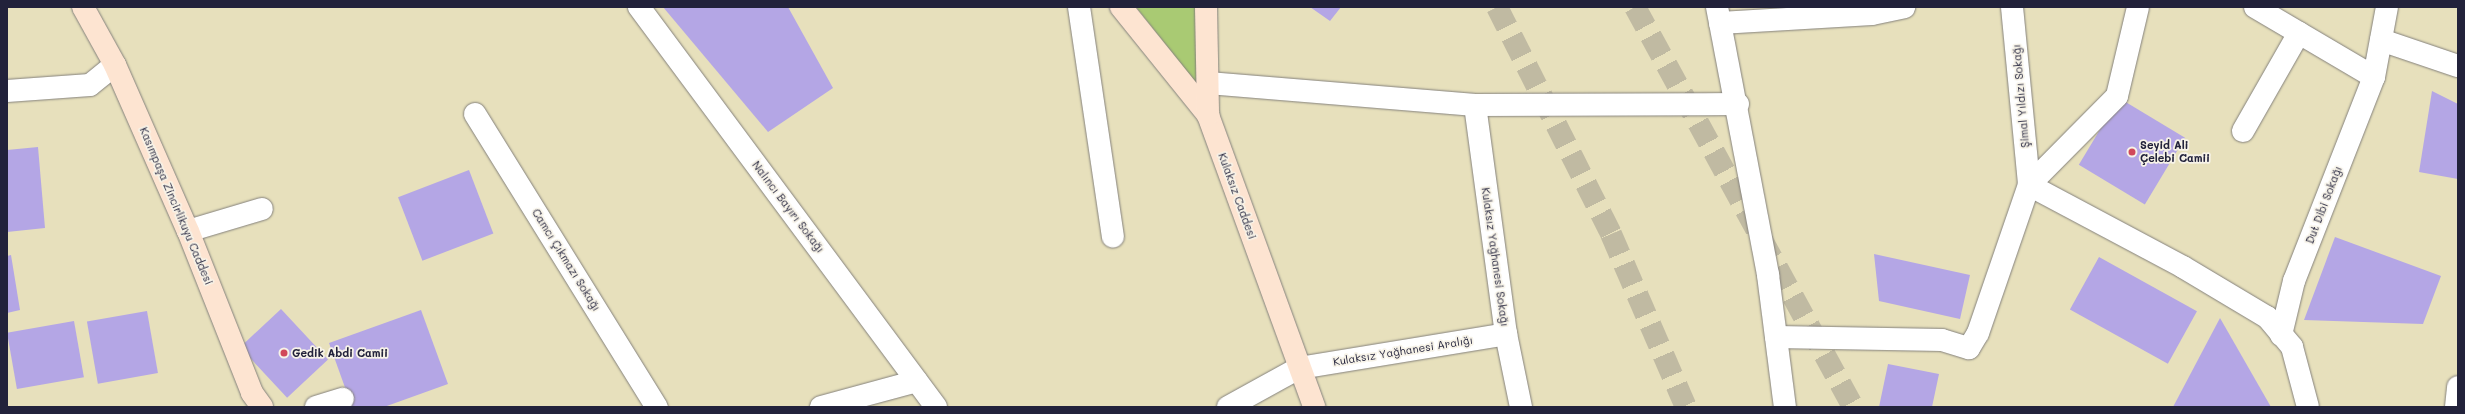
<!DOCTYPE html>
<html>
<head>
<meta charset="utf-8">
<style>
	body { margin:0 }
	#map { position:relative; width:2465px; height:414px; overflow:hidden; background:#e7e0bc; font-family:Mali,sans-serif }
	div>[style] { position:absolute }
	.green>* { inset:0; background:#a9ca73 }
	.building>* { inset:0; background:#b4a6e5; transform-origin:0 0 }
	.primary-tunnel>* { height:22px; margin-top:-11px; transform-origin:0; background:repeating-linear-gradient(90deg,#c0baa2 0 22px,transparent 0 33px) }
	.roads { filter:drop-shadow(0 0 1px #84817c) drop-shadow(0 0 1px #84817c) }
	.street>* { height:22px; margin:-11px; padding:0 11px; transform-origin:11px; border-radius:11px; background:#fff }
	.secondary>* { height:22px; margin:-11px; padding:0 11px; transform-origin:11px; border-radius:11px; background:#fde4d1 }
	.dots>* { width:11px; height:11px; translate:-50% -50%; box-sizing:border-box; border:2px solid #f7f3e8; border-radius:50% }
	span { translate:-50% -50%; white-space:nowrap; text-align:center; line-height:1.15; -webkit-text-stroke:3.5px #f7f3e8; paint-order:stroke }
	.street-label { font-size:11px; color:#22223b }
	.poi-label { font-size:11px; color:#22223b; font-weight:700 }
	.left { translate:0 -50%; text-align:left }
	.frame { position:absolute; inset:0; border:8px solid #22223b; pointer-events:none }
</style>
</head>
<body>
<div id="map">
	<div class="green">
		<i style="clip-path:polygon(1136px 7px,1196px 7px,1196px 83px)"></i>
	</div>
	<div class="building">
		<i style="clip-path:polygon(663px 7px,788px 7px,833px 88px,768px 132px)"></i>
		<i style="clip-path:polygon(1310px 7px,1341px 7px,1330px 21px)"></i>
		<i style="clip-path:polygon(2432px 91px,2458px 104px,2458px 179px,2419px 172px)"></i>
		<i style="left:2119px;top:98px;width:77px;height:78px;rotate:31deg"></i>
		<i style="clip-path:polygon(38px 147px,45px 228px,7px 232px,7px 150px)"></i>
		<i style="left:469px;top:170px;width:68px;height:76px;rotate:69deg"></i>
		<i style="clip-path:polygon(2335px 237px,2441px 276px,2423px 324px,2304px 320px)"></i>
		<i style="clip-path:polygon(1874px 254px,1970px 275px,1960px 319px,1879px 301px)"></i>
		<i style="clip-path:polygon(11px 255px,20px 310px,7px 313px,7px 256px)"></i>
		<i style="left:2099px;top:257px;width:112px;height:60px;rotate:29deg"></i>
		<i style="left:281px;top:309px;width:69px;height:56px;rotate:47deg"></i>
		<i style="clip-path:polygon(421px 310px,448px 384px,384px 407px,352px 407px,329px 343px)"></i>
		<i style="left:147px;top:311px;width:63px;height:61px;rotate:80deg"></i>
		<i style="clip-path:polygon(2220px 318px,2271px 407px,2173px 407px)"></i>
		<i style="left:74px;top:321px;width:57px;height:68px;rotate:80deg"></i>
		<i style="clip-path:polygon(1888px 364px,1939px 374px,1932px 407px,1879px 407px)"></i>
	</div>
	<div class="primary-tunnel">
		<i style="left:1497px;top:7px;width:254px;rotate:63.3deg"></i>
		<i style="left:1611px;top:234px;width:189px;rotate:66.6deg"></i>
		<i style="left:1635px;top:7px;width:456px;rotate:61.4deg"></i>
	</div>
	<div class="roads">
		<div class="street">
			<i style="left:639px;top:7px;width:498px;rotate:53.4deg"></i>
			<i style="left:1079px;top:7px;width:232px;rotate:81.6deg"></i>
			<i style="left:1717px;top:7px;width:273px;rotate:79.2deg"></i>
			<i style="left:1768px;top:275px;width:133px;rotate:82.7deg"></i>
			<i style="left:2012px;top:7px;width:179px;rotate:84.5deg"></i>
			<i style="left:2255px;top:7px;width:138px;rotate:30.5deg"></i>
			<i style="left:1720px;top:23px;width:152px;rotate:-3.4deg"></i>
			<i style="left:1872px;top:14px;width:33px;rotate:-12deg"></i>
			<i style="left:2381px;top:40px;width:81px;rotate:18.7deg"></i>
			<i style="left:1208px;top:83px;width:268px;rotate:4.7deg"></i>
			<i style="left:1475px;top:105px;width:263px;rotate:-0.2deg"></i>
			<i style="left:7px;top:91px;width:83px;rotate:-4.1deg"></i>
			<i style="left:90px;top:85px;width:32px;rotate:-39deg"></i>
			<i style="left:1475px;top:105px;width:231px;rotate:82.3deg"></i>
			<i style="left:1506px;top:334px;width:75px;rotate:78.4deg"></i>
			<i style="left:475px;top:114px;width:345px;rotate:58.2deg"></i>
			<i style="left:2243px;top:131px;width:113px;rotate:-60.3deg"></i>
			<i style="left:2029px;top:185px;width:174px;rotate:28deg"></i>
			<i style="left:2183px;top:267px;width:98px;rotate:30.8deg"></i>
			<i style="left:2267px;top:317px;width:39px;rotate:50deg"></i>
			<i style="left:2292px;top:347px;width:62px;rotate:75.1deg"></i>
			<i style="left:188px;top:231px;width:77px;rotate:-16.6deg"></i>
			<i style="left:2281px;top:335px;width:56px;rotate:-76.5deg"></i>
			<i style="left:2294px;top:281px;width:219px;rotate:-68.6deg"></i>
			<i style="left:2374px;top:77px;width:71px;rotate:-79.5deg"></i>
			<i style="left:1776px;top:337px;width:166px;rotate:1deg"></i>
			<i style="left:1942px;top:340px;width:28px;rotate:17deg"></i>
			<i style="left:1969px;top:348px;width:17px;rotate:-59deg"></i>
			<i style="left:1978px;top:333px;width:157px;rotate:-71deg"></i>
			<i style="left:2029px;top:185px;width:125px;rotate:-45.3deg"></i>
			<i style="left:2117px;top:96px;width:91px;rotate:-76.7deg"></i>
			<i style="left:316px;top:407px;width:28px;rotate:-17deg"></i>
			<i style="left:821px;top:407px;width:99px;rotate:-15.2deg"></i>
			<i style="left:1228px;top:407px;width:81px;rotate:-28.8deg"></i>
			<i style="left:1299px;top:368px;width:210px;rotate:-9.3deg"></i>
			<i style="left:2456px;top:407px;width:20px;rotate:-84deg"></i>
		</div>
		<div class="secondary">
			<i style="left:83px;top:7px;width:66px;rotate:61.1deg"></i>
			<i style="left:115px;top:65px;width:181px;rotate:66.3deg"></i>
			<i style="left:188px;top:231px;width:174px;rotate:68.4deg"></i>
			<i style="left:252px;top:393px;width:17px;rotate:54deg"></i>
			<i style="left:1121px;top:7px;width:139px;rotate:51.1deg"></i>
			<i style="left:1208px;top:115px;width:311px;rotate:70deg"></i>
			<i style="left:1206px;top:7px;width:108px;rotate:88.9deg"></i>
		</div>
	</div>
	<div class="dots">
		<i style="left:2132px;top:152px;background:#d1495b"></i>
		<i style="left:284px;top:353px;background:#d1495b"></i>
	</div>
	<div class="street-label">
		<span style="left:2021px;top:96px;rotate:-95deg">Şimal Yıldızı Sokağı</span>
		<span style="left:1237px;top:196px;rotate:70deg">Kulaksız Caddesi</span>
		<span style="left:2324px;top:205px;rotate:-69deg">Dut Dibi Sokağı</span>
		<span style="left:176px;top:206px;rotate:67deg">Kasımpaşa Zincirlikuyu Caddesi</span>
		<span style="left:788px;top:207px;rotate:53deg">Nalıncı Bayırı Sokağı</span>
		<span style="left:1495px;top:257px;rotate:82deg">Kulaksız Yağhanesi Sokağı</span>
		<span style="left:566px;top:260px;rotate:58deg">Camcı Çıkmazı Sokağı</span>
		<span style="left:1403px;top:351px;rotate:-9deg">Kulaksız Yağhanesi Aralığı</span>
	</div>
	<div class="poi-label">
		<span class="left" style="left:2140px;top:152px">Seyid Ali<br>Çelebi Camii</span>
		<span class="left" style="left:292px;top:353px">Gedik Abdi Camii</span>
	</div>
	<div class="frame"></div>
</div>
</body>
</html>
